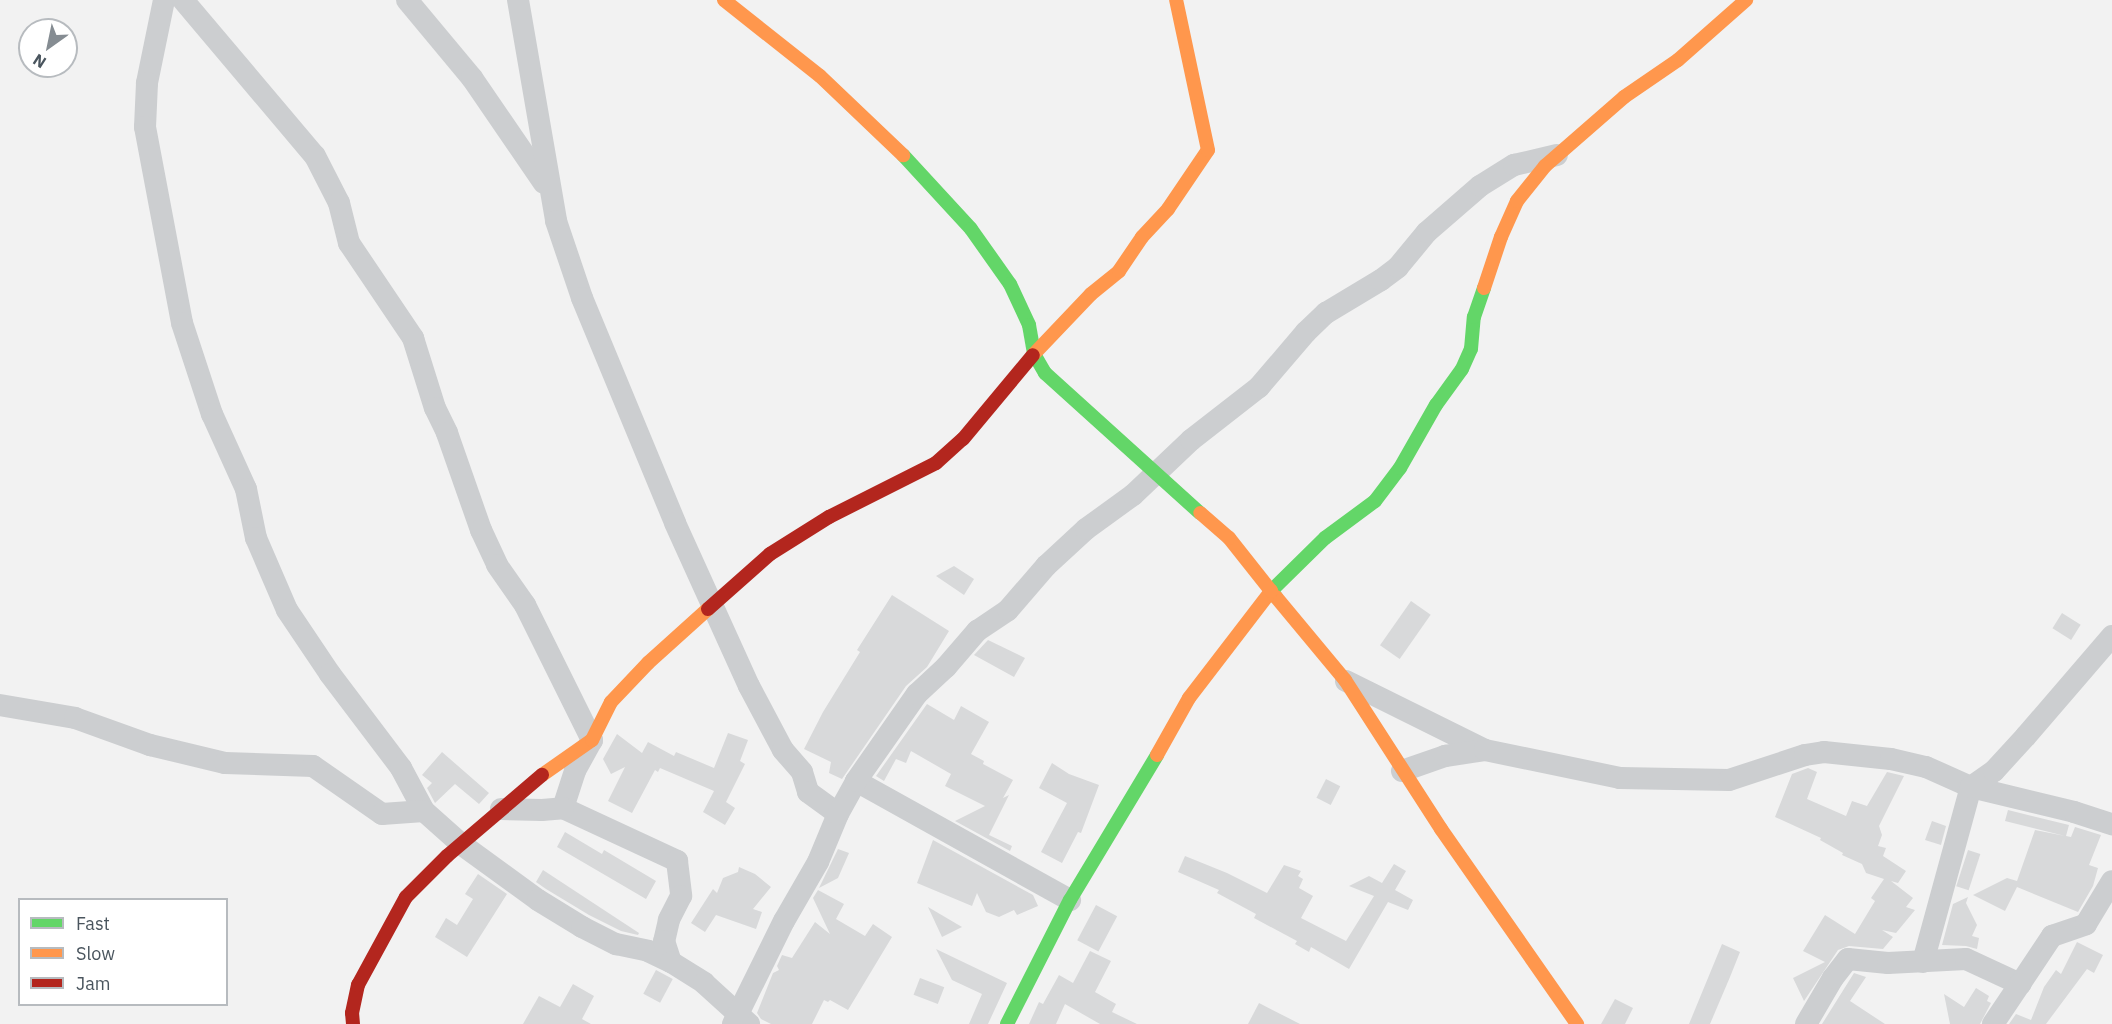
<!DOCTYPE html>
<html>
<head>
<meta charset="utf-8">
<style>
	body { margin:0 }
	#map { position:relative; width:2112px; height:1024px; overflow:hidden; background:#f2f2f2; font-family:"IBM Plex Sans",sans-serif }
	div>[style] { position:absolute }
	.building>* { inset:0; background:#d8d9da; transform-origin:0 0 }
	.street>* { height:22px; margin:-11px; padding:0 11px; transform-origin:11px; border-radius:11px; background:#ccced0 }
	.fast>* { height:14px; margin:-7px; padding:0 7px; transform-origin:7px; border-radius:7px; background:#63d668 }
	.slow>* { height:14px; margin:-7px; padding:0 7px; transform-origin:7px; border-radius:7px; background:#ff974d }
	.jam>* { height:14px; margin:-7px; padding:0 7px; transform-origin:7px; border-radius:7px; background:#b3261e }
	span { translate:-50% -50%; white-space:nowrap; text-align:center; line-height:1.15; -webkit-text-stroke:6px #fff; paint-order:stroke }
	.legend { position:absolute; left:18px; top:898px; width:210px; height:108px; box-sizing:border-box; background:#fff; border:2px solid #b7bbbf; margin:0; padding:8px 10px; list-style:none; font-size:18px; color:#4a555e }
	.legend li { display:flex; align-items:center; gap:12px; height:30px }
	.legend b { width:30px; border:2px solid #b7bbbf }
	.north { position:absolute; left:18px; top:18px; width:60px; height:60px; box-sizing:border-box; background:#fff; border:2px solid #b7bbbf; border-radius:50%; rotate:213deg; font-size:16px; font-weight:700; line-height:24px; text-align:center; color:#4a555e }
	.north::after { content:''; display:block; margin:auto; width:21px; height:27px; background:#858c92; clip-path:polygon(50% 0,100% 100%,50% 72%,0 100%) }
</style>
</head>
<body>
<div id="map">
	<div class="building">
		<i style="clip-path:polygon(954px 566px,974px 579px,964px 595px,936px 576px)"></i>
		<i style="clip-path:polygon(892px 595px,949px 631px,927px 667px,906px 686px,842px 779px,829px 773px,831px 762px,804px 749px,823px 712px,860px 652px,857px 650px)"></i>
		<i style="left:1411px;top:601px;width:24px;height:54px;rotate:35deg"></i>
		<i style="left:2062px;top:613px;width:22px;height:18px;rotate:32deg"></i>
		<i style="clip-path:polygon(988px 640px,1025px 658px,1014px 677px,974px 655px)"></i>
		<i style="clip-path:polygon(927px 704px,954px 720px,961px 706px,989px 722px,971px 754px,984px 761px,983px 764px,1013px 780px,1003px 798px,1009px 795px,989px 835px,1012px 846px,1010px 851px,955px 821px,985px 806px,945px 786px,951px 774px,911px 751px,906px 763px,896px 759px,884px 781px,876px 776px)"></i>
		<i style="clip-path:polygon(728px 733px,748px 740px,740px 761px,745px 764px,726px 802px,735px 808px,725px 825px,703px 812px,714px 791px,660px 768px,658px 772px,655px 770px,632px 813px,608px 801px,625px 767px,611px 774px,603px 759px,617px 734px,642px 753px,648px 742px,674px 756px,676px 752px,714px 768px)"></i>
		<i style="clip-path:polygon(442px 752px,489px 793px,479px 804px,455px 784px,435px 803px,427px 788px,432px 783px,422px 775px)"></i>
		<i style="clip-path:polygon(1052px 763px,1069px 774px,1099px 785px,1081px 833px,1078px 832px,1062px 863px,1041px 852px,1067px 803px,1039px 788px)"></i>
		<i style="clip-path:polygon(1808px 768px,1817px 772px,1807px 799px,1846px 816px,1852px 801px,1867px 806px,1887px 772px,1904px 776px,1879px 826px,1882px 835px,1878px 846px,1886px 848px,1883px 856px,1906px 871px,1898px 883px,1891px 881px,1913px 898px,1906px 907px,1915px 910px,1896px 933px,1882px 930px,1893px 937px,1883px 949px,1849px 946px,1838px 950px,1804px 1001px,1793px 978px,1825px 962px,1803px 951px,1825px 915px,1855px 934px,1875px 901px,1871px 898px,1884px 879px,1866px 873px,1862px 864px,1842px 855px,1843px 853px,1820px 840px,1821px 838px,1775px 817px,1792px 774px)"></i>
		<i style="left:1326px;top:779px;width:16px;height:21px;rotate:27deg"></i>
		<i style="clip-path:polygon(2008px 810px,2069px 825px,2066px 836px,2071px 837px,2075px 827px,2101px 835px,2089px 865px,2098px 868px,2093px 886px,2078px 912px,2017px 887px,2005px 911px,1973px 895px,2007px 878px,2017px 881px,2035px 830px,2065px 836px,2005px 821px)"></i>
		<i style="clip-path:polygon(1932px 821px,1946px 826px,1941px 845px,1925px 840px)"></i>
		<i style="clip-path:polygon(565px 832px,602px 854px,604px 850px,656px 881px,646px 899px,557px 847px)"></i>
		<i style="clip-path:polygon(933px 840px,1033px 895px,1038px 906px,1017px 915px,1014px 910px,999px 917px,986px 912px,977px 893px,972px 906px,917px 883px)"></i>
		<i style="clip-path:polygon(838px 849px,849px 853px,838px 878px,819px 888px)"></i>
		<i style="left:1968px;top:850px;width:13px;height:38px;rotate:18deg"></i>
		<i style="clip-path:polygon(1185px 856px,1227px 873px,1267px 893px,1284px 865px,1301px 871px,1298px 876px,1303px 879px,1299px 888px,1313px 896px,1301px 918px,1346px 941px,1374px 896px,1349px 886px,1369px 876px,1382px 883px,1394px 864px,1406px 871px,1395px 890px,1413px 900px,1408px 910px,1388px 902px,1349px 969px,1311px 947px,1309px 952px,1295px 944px,1297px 941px,1254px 918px,1256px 914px,1217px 893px,1219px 890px,1178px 872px)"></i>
		<i style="clip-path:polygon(739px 867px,755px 874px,771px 887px,753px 909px,762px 912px,756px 929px,716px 915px,705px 932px,691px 923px,713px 889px,717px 893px,723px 878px,738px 872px)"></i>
		<i style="clip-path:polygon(543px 870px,639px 933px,638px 935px,621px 931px,589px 915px,546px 889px,536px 882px)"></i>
		<i style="clip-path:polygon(478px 874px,507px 894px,467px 957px,435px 937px,446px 918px,457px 925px,473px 899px,465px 894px)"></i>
		<i style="clip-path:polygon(818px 890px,844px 904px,836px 919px,865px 936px,873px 924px,892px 937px,848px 1010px,830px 1000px,828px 1002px,824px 1000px,812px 1024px,771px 1024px,761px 1019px,757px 1013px,773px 973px,779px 970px,777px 966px,782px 955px,792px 958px,815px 922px,830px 934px,813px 898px)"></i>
		<i style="clip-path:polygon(1968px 897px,1966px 903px,1977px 925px,1972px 936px,1979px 938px,1977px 949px,1966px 946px,1942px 945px,1953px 904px)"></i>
		<i style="left:1096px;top:905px;width:24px;height:40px;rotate:28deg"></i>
		<i style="clip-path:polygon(928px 907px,962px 927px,942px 937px)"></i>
		<i style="clip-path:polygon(2077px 942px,2103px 955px,2094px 973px,2087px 969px,2046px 1024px,2009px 1024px,2016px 1014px,2031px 1020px,2044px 987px,2056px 970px,2061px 974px)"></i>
		<i style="clip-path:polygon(1722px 944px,1740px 952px,1730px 977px,1710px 1024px,1689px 1024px)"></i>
		<i style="clip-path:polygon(936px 949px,1007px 983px,988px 1024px,969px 1024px,982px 994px,952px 980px)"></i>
		<i style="clip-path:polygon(1090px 951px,1111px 961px,1095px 992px,1116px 1004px,1112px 1012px,1137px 1024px,1100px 1024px,1065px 1004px,1056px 1024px,1029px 1024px,1039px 1002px,1043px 1004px,1059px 975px,1073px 983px)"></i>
		<i style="left:656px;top:970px;width:19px;height:27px;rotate:28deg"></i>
		<i style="clip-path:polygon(1854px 973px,1866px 977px,1850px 1001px,1885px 1024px,1822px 1024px)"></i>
		<i style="left:920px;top:978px;width:26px;height:18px;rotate:21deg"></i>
		<i style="clip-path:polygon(573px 984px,594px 996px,582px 1019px,591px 1024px,523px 1024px,539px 996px,560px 1007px)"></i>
		<i style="clip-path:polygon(1976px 988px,1989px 996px,1987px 1001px,1991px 1003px,1980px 1024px,1950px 1024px,1944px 994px,1964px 1007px)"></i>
		<i style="clip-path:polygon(1615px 999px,1633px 1008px,1625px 1024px,1601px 1024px)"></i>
		<i style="clip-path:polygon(1259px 1003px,1300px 1024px,1248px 1024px)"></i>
	</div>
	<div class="street">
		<i style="left:164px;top:0;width:85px;rotate:101.6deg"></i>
		<i style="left:147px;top:83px;width:44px;rotate:92.6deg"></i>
		<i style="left:145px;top:127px;width:199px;rotate:79.3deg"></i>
		<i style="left:182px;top:323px;width:96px;rotate:71.8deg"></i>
		<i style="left:212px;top:414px;width:82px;rotate:65.6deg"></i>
		<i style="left:246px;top:489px;width:50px;rotate:78.5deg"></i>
		<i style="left:256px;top:538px;width:78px;rotate:66.7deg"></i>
		<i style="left:287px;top:610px;width:77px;rotate:56.1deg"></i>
		<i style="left:330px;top:674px;width:118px;rotate:52.9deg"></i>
		<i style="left:401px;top:768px;width:49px;rotate:61.9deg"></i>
		<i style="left:424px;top:811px;width:50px;rotate:41.7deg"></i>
		<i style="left:461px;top:844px;width:95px;rotate:36deg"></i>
		<i style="left:538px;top:900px;width:52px;rotate:31.5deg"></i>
		<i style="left:582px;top:927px;width:38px;rotate:27deg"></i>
		<i style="left:616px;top:944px;width:33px;rotate:12deg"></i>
		<i style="left:648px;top:951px;width:25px;rotate:26deg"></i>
		<i style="left:183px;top:0;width:204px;rotate:49.8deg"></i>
		<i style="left:315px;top:156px;width:53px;rotate:62.9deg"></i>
		<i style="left:339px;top:203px;width:41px;rotate:76deg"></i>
		<i style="left:349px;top:243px;width:115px;rotate:56deg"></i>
		<i style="left:413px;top:338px;width:73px;rotate:72.6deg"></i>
		<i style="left:435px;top:408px;width:28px;rotate:64deg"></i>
		<i style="left:447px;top:433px;width:103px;rotate:70.7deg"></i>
		<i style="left:481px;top:530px;width:38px;rotate:65deg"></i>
		<i style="left:497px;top:565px;width:49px;rotate:55deg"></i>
		<i style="left:525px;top:605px;width:151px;rotate:63.6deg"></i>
		<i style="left:592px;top:740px;width:35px;rotate:119deg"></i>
		<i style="left:575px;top:771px;width:39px;rotate:108deg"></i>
		<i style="left:563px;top:808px;width:126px;rotate:24.9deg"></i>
		<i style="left:677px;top:861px;width:35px;rotate:83deg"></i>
		<i style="left:681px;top:896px;width:27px;rotate:117deg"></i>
		<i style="left:669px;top:920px;width:22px;rotate:103deg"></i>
		<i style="left:664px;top:941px;width:22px;rotate:72deg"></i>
		<i style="left:671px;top:962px;width:39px;rotate:32deg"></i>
		<i style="left:704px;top:983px;width:61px;rotate:42.3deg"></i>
		<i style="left:407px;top:0;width:102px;rotate:50.2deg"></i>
		<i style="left:472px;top:78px;width:127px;rotate:55.6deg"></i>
		<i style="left:518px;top:0;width:224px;rotate:80.2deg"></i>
		<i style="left:556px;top:221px;width:81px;rotate:71.3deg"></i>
		<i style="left:582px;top:298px;width:243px;rotate:67.5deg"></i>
		<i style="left:675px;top:523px;width:179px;rotate:65.6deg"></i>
		<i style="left:749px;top:686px;width:72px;rotate:62deg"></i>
		<i style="left:783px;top:750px;width:29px;rotate:49deg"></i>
		<i style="left:802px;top:772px;width:21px;rotate:73deg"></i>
		<i style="left:808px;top:792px;width:37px;rotate:36deg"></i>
		<i style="left:1346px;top:681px;width:155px;rotate:26.4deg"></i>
		<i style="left:0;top:705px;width:76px;rotate:9.8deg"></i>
		<i style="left:75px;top:718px;width:80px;rotate:19.8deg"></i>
		<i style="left:150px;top:745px;width:77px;rotate:13.5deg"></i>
		<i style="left:225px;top:763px;width:88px;rotate:2deg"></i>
		<i style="left:313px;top:766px;width:84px;rotate:34.8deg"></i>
		<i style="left:382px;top:814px;width:42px;rotate:-4.1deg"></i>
		<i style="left:1402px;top:771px;width:46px;rotate:-19.2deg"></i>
		<i style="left:1445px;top:756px;width:40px;rotate:-8.5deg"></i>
		<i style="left:1485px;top:750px;width:138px;rotate:11.7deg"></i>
		<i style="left:1620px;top:778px;width:109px;rotate:1.1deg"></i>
		<i style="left:1729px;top:780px;width:80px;rotate:-18.2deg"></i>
		<i style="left:1805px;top:755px;width:19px;rotate:-9deg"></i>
		<i style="left:1824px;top:752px;width:67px;rotate:6deg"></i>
		<i style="left:1891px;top:759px;width:36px;rotate:13deg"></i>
		<i style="left:1926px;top:767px;width:49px;rotate:24deg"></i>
		<i style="left:1971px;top:787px;width:106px;rotate:13.6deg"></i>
		<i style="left:2074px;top:812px;width:40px;rotate:18deg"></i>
		<i style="left:856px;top:781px;width:245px;rotate:29.1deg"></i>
		<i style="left:501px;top:809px;width:41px;rotate:1.4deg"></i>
		<i style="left:542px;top:810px;width:21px;rotate:-5deg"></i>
		<i style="left:1923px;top:962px;width:181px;rotate:-74.7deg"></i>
		<i style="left:1971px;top:787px;width:28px;rotate:-35deg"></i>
		<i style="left:1994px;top:771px;width:47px;rotate:-47.6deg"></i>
		<i style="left:2026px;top:736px;width:132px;rotate:-49.3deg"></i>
		<i style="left:733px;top:1024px;width:115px;rotate:-63.7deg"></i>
		<i style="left:784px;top:921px;width:68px;rotate:-60deg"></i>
		<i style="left:818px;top:862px;width:52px;rotate:-67.4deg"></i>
		<i style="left:838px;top:814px;width:38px;rotate:-61deg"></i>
		<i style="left:856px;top:781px;width:106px;rotate:-55deg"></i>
		<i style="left:917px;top:694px;width:40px;rotate:-43deg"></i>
		<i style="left:946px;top:667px;width:48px;rotate:-49.3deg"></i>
		<i style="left:977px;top:631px;width:37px;rotate:-34deg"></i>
		<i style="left:1008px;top:610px;width:58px;rotate:-49.2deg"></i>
		<i style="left:1046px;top:566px;width:54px;rotate:-42.8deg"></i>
		<i style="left:1086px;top:529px;width:58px;rotate:-35.9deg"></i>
		<i style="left:1133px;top:495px;width:80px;rotate:-43.5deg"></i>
		<i style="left:1191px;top:440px;width:86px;rotate:-37.9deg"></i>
		<i style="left:1259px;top:387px;width:72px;rotate:-49.5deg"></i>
		<i style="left:1306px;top:332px;width:28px;rotate:-44deg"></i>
		<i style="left:1326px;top:313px;width:64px;rotate:-31deg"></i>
		<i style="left:1381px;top:280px;width:21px;rotate:-37deg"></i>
		<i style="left:1398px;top:267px;width:45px;rotate:-50.4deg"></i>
		<i style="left:1427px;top:232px;width:70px;rotate:-41deg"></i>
		<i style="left:1480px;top:186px;width:40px;rotate:-32deg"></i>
		<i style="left:1514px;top:165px;width:44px;rotate:-13.1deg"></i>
		<i style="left:1806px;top:1024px;width:53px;rotate:-59.6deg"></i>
		<i style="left:1833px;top:978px;width:24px;rotate:-52deg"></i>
		<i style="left:1848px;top:959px;width:40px;rotate:5.7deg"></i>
		<i style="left:1888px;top:963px;width:78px;rotate:-2.9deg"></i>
		<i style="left:1966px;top:959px;width:60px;rotate:24.8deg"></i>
		<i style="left:2020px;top:984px;width:58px;rotate:-56.3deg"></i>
		<i style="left:2052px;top:936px;width:36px;rotate:-19deg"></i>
		<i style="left:2086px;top:924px;width:50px;rotate:-58.8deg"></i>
		<i style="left:1993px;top:1024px;width:48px;rotate:-56deg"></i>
	</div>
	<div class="fast">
		<i style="left:903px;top:155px;width:100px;rotate:47.4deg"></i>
		<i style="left:971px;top:229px;width:67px;rotate:54.7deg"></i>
		<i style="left:1010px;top:284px;width:45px;rotate:65.1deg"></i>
		<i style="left:1029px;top:325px;width:29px;rotate:80deg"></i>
		<i style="left:1034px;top:354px;width:22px;rotate:60deg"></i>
		<i style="left:1045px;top:373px;width:209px;rotate:42.1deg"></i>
		<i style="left:1276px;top:597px;width:8px;rotate:-130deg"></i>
		<i style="left:1271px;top:591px;width:76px;rotate:-44.5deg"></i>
		<i style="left:1325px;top:538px;width:62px;rotate:-36.5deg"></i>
		<i style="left:1375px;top:501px;width:41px;rotate:-52.9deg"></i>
		<i style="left:1400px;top:468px;width:73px;rotate:-60.3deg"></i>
		<i style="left:1436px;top:405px;width:44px;rotate:-54.2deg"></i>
		<i style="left:1462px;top:369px;width:22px;rotate:-66deg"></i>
		<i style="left:1471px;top:349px;width:32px;rotate:-85deg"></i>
		<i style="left:1474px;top:317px;width:31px;rotate:-71deg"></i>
		<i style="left:1007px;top:1024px;width:139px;rotate:-63.1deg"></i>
		<i style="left:1070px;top:900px;width:169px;rotate:-59deg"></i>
	</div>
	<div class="slow">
		<i style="left:724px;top:0;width:122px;rotate:38.4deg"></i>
		<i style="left:820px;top:76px;width:115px;rotate:43.6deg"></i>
		<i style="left:1484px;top:288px;width:54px;rotate:-71.6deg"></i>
		<i style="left:1501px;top:237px;width:39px;rotate:-66deg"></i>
		<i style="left:1517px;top:201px;width:45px;rotate:-51.3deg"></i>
		<i style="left:1545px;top:166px;width:105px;rotate:-41.1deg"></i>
		<i style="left:1624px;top:97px;width:65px;rotate:-34.4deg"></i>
		<i style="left:1678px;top:60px;width:91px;rotate:-41.4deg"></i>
		<i style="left:1033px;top:355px;width:84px;rotate:-46.4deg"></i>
		<i style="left:1091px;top:294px;width:36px;rotate:-39deg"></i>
		<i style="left:1119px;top:271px;width:41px;rotate:-55.9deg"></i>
		<i style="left:1142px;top:237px;width:38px;rotate:-47deg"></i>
		<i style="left:1168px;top:209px;width:71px;rotate:-55.9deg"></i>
		<i style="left:1208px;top:150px;width:153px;rotate:-102deg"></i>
		<i style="left:1276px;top:597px;width:108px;rotate:50.3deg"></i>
		<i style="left:1345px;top:680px;width:177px;rotate:57.2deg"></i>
		<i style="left:1441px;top:829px;width:238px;rotate:55.1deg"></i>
		<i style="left:1157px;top:755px;width:65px;rotate:-60.7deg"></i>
		<i style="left:1189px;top:698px;width:135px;rotate:-52.5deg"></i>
		<i style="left:1271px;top:591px;width:68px;rotate:-128.4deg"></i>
		<i style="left:1229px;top:538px;width:38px;rotate:-139deg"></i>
		<i style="left:542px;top:775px;width:61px;rotate:-35deg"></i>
		<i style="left:592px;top:740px;width:42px;rotate:-63.4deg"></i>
		<i style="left:611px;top:702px;width:54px;rotate:-46.5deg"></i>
		<i style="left:648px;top:663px;width:81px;rotate:-42deg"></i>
	</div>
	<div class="jam">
		<i style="left:708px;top:609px;width:83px;rotate:-41.6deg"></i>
		<i style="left:770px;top:554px;width:70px;rotate:-32.1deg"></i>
		<i style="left:829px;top:517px;width:120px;rotate:-26.8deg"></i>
		<i style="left:936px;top:463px;width:36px;rotate:-42deg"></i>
		<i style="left:963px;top:439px;width:109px;rotate:-50.2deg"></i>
		<i style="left:353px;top:1024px;width:11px;rotate:-95deg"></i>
		<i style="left:352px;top:1013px;width:29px;rotate:-78deg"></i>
		<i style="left:358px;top:985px;width:100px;rotate:-61.4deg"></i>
		<i style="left:406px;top:897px;width:58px;rotate:-45deg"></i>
		<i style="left:447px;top:856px;width:125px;rotate:-40.5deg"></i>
	</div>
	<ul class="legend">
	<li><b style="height:8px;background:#63d668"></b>Fast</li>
	<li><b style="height:8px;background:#ff974d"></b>Slow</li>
	<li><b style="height:8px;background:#b3261e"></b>Jam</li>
	</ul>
	<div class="north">N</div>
</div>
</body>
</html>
